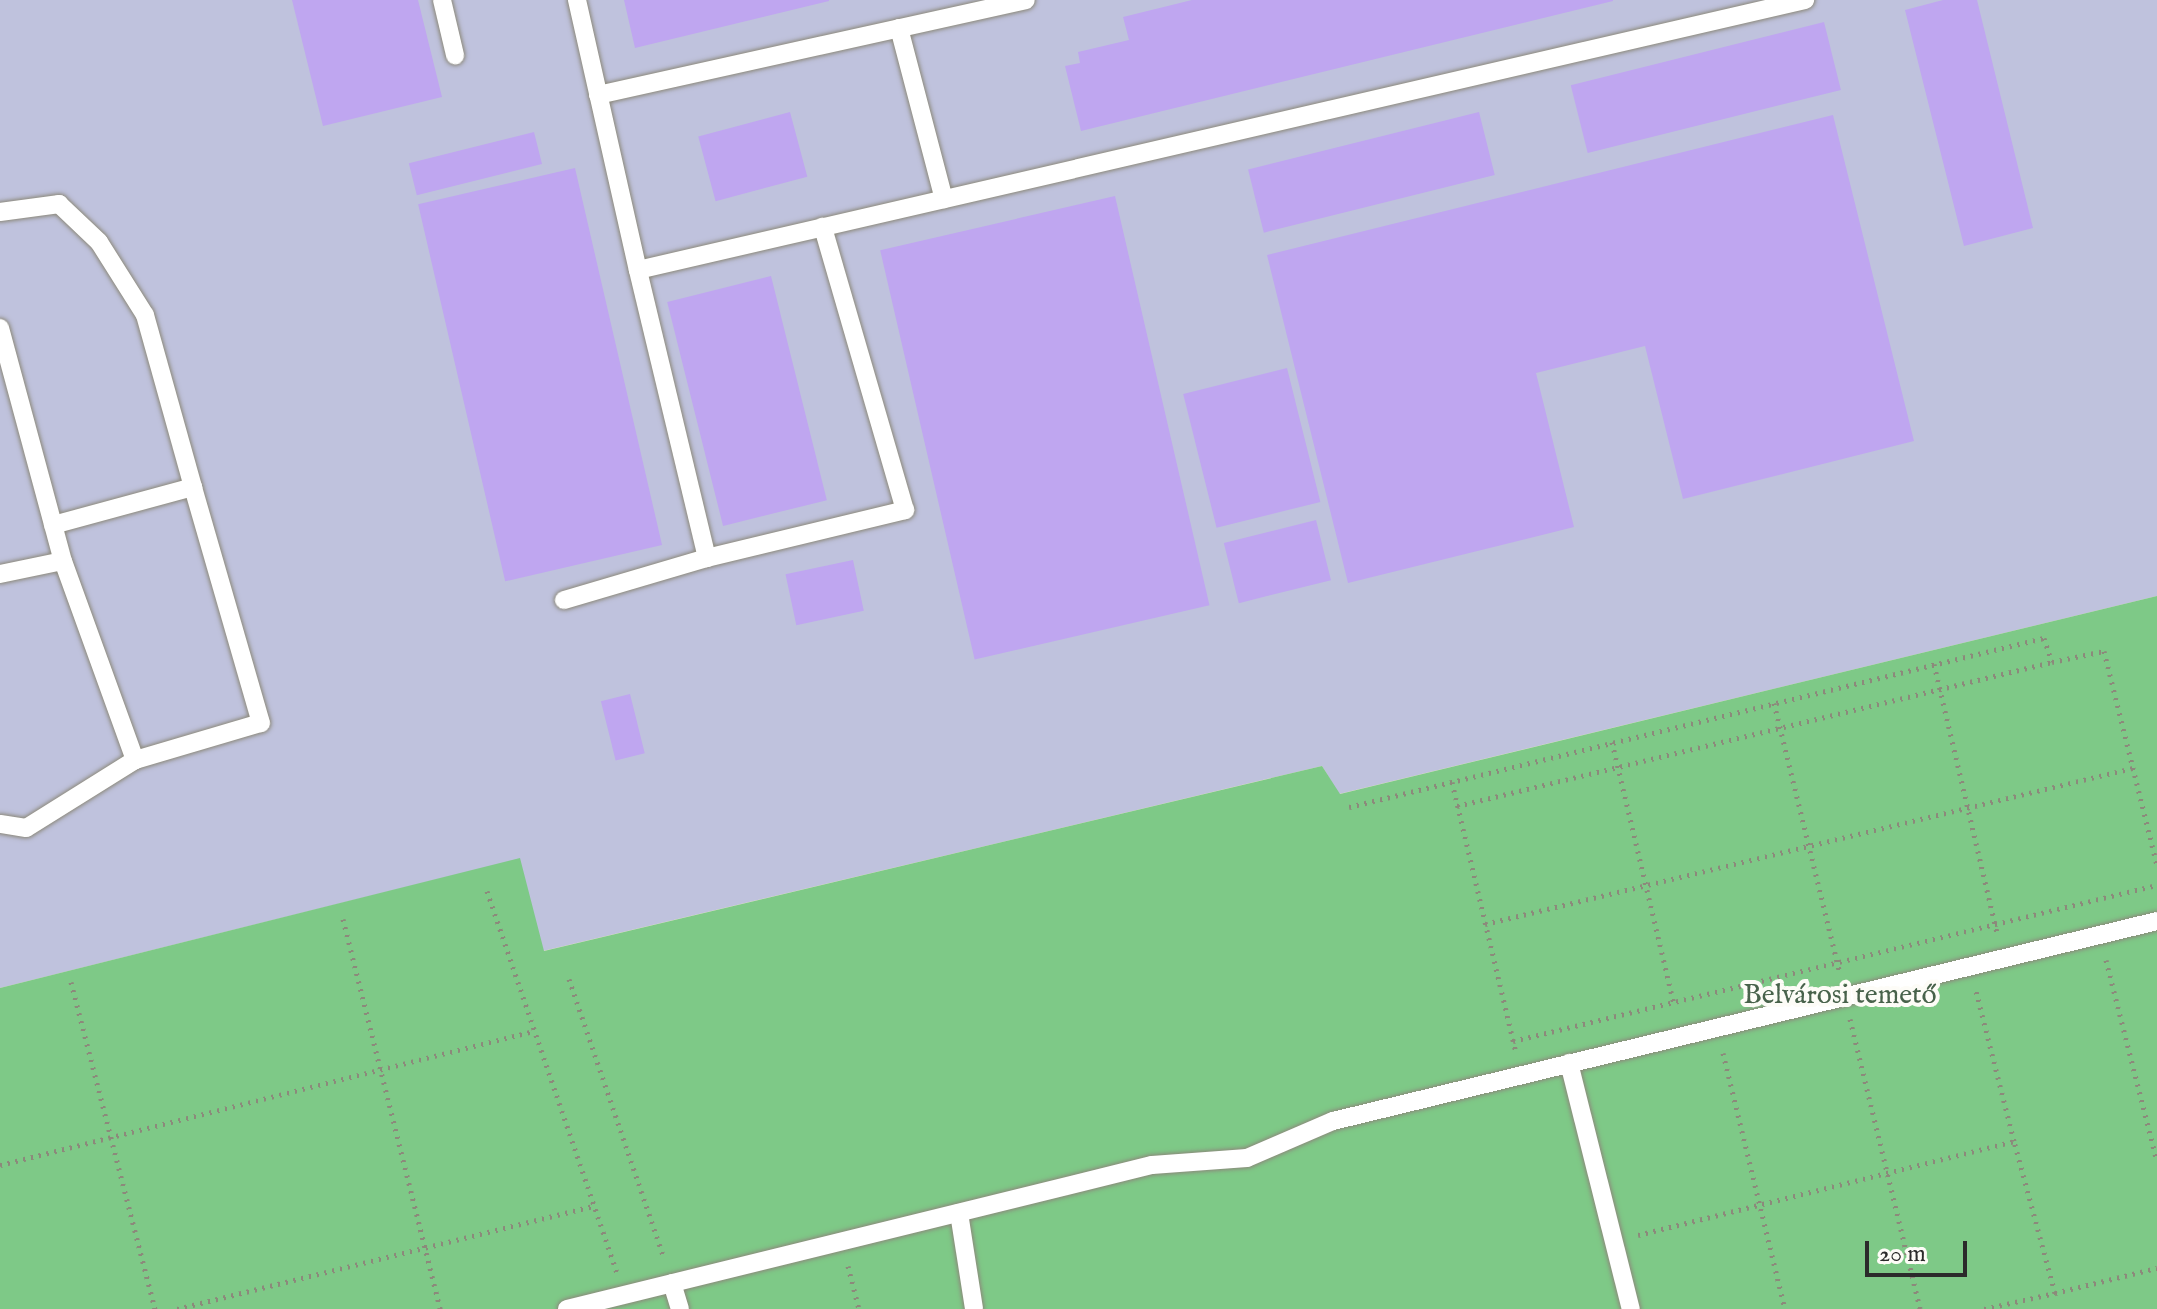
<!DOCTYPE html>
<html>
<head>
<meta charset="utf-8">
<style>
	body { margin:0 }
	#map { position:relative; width:2157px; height:1309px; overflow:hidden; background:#ede7cb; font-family:"IM FELL English",serif }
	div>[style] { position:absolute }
	.industrial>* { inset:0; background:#bfc2dd }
	.green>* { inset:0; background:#7ec987 }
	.building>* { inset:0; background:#bfa6f0; transform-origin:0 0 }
	.path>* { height:5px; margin-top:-2.5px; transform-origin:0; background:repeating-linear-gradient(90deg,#8c897b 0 2px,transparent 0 8px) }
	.roads { filter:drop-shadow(0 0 2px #8c897b) drop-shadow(0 0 2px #8c897b) }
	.lane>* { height:18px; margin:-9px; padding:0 9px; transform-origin:9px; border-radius:9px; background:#fff }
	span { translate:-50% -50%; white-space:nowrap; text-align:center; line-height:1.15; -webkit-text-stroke:8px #fdfcf7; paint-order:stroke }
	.park-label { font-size:28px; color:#48624b }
	.scale { position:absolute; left:1865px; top:1241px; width:102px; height:36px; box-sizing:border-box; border:4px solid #2b2b2b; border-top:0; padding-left:10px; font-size:24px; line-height:28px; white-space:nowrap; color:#2b2b2b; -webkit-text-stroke:6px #fdfcf7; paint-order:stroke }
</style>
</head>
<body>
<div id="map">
	<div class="industrial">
		<i style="clip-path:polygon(0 0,2157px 0,2157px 596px,1339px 794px,1322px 766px,543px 951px,519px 859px,0 988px)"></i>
	</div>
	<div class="green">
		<i style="clip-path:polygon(2157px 596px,2157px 1309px,0 1309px,0 988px,520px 858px,544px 951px,1322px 766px,1340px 794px)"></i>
	</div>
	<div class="building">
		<i style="clip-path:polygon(292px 0,418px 0,442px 97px,323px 126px)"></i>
		<i style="clip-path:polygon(624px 0,829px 0,829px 1px,635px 48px)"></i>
		<i style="clip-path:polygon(1192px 0,1613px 0,1613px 1px,1081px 131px,1065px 66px,1080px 63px,1078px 52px,1129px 40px,1123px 17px)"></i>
		<i style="clip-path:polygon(1943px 0,1977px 0,2033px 228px,1964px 246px,1905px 10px)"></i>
		<i style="left:1824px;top:22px;width:70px;height:261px;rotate:76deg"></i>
		<i style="left:790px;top:112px;width:67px;height:95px;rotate:75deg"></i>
		<i style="left:1479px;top:112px;width:65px;height:238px;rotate:76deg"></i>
		<i style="clip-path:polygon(1833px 115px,1914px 441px,1683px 499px,1645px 346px,1536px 373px,1574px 527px,1348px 583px,1267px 255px)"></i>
		<i style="left:534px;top:132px;width:33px;height:129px;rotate:76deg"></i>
		<i style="left:575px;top:168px;width:387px;height:161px;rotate:77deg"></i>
		<i style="left:1115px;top:196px;width:420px;height:241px;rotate:77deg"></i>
		<i style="left:771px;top:276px;width:231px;height:107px;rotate:76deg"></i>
		<i style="left:1287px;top:368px;width:138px;height:107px;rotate:76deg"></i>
		<i style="left:1316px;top:520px;width:62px;height:95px;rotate:76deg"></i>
		<i style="left:853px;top:560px;width:52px;height:69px;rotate:78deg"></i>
		<i style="left:630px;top:694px;width:61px;height:30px;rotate:76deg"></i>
	</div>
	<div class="path">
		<i style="left:1934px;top:664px;width:279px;rotate:76.8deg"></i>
		<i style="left:1774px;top:703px;width:279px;rotate:76.3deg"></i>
		<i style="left:1612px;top:742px;width:269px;rotate:76.7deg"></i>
		<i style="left:1452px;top:782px;width:278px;rotate:76.7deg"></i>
		<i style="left:1457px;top:806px;width:612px;rotate:-13.6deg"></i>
		<i style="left:1349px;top:807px;width:715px;rotate:-13.67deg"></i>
		<i style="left:2044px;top:638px;width:25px;rotate:72deg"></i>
		<i style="left:2052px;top:662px;width:53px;rotate:-11.9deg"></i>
		<i style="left:2104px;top:651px;width:220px;rotate:76.1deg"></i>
		<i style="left:487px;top:891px;width:404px;rotate:71.2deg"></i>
		<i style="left:343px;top:919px;width:402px;rotate:76deg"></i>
		<i style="left:1485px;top:924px;width:667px;rotate:-13.54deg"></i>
		<i style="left:2106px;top:960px;width:207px;rotate:75.8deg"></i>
		<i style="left:569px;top:979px;width:295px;rotate:71.2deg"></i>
		<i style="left:71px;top:982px;width:338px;rotate:75.6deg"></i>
		<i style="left:1850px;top:1019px;width:298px;rotate:76.4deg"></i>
		<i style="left:1513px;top:1041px;width:663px;rotate:-13.62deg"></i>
		<i style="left:1723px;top:1053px;width:263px;rotate:76.4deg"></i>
		<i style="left:0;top:1165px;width:551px;rotate:-14.09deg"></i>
		<i style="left:1638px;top:1235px;width:388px;rotate:-14deg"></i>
		<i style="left:2014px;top:1141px;width:155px;rotate:-104.2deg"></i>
		<i style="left:848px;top:1266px;width:44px;rotate:75.7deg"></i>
		<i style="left:2055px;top:1293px;width:105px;rotate:-13.8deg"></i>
		<i style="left:177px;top:1309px;width:430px;rotate:-13.9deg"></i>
		<i style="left:1984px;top:1309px;width:73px;rotate:-12.7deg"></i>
		<i style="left:2055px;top:1293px;width:157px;rotate:-105.1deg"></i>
	</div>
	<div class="roads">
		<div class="lane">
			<i style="left:442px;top:0;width:57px;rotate:76.7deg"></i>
			<i style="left:577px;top:0;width:277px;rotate:77.3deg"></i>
			<i style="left:638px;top:270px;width:1198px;rotate:-13.03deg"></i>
			<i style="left:899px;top:28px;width:177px;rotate:75.3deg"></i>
			<i style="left:598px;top:95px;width:438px;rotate:-12.5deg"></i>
			<i style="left:0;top:212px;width:60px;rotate:-7.7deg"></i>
			<i style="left:59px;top:204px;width:55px;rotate:43.5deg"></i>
			<i style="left:99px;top:242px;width:86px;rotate:57.8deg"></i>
			<i style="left:145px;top:315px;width:179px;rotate:74.4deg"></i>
			<i style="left:193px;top:487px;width:145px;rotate:164.8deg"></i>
			<i style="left:0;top:328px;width:241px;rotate:74.9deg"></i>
			<i style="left:63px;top:561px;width:212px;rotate:70.1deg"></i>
			<i style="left:135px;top:760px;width:128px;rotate:148deg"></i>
			<i style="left:26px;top:828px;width:26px;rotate:-171deg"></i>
			<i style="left:707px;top:558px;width:204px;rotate:-13.6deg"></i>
			<i style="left:905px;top:510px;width:295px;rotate:-106.2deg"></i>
			<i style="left:0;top:574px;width:64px;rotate:-11.7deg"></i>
			<i style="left:564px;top:600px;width:149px;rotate:-16.4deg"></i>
			<i style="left:707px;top:558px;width:296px;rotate:-103.5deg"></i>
			<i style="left:135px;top:760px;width:131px;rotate:-16.4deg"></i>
			<i style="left:261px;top:723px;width:246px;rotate:-106.1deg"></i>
			<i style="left:1569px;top:1063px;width:254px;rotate:75.9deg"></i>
			<i style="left:959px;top:1213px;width:97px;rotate:81.1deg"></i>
			<i style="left:672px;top:1283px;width:27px;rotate:73deg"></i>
			<i style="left:567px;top:1309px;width:602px;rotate:-13.83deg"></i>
			<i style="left:1152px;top:1165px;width:95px;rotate:-4.2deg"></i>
			<i style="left:1247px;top:1158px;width:94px;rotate:-23.3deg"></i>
			<i style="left:1333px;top:1121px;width:848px;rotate:-13.64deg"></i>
		</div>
	</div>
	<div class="park-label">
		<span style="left:1840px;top:996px">Belvárosi temető</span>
	</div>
	<div class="scale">20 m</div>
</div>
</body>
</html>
